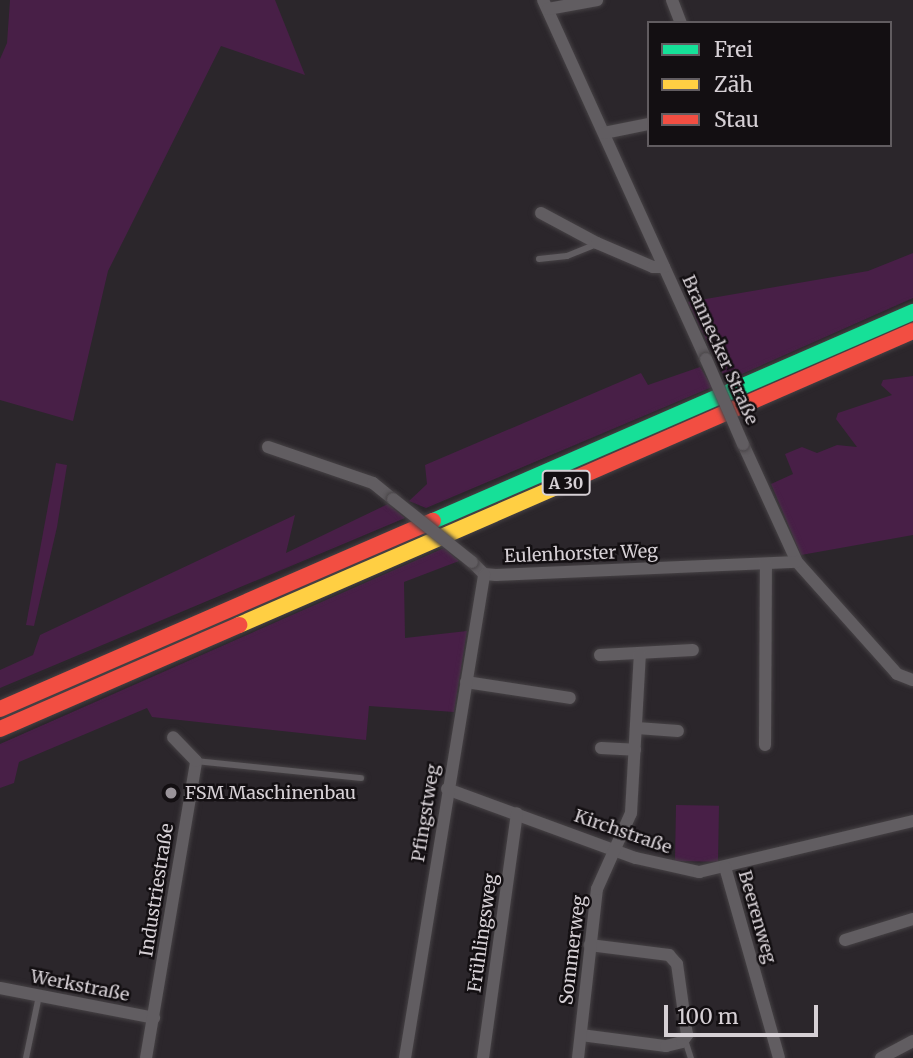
<!DOCTYPE html>
<html>
<head>
<meta charset="utf-8">
<style>
	body { margin:0 }
	#map { position:relative; width:913px; height:1058px; overflow:hidden; background:#2b262b; font-family:Merriweather,serif }
	div>[style] { position:absolute }
	.green>* { inset:0; background:#481f47; transform-origin:0 0 }
	.roads { filter:drop-shadow(0 0 2px #464245) drop-shadow(0 0 2px #464245) }
	.lane>* { height:6px; margin:-3px; padding:0 3px; transform-origin:3px; border-radius:3px; background:#615d61 }
	.street>* { height:12px; margin:-6px; padding:0 6px; transform-origin:6px; border-radius:6px; background:#615d61 }
	.fast>* { height:16px; margin:-8px; padding:0 8px; transform-origin:8px; border-radius:8px; background:#16e098 }
	.slow>* { height:16px; margin:-8px; padding:0 8px; transform-origin:8px; border-radius:8px; background:#ffcf43 }
	.jam>* { height:16px; margin:-8px; padding:0 8px; transform-origin:8px; border-radius:8px; background:#f24e42 }
	.bridges { filter:drop-shadow(0 0 2px #464245) drop-shadow(0 0 2px #464245) }
	.street-bridge>* { height:12px; margin:-6px; padding:0 6px; transform-origin:6px; border-radius:6px; background:#615d61 }
	.dots>* { width:19px; height:19px; translate:-50% -50%; box-sizing:border-box; border:4px solid #130f12; border-radius:50% }
	span { translate:-50% -50%; white-space:nowrap; text-align:center; line-height:1.15; -webkit-text-stroke:5px #130f12; paint-order:stroke }
	.shield-label span { padding:2px 5px; background:#130f12; border:2px solid; border-radius:5px; -webkit-text-stroke-width:0 }
	.shield-label { font-size:16px; color:#d6d0d5; font-weight:700 }
	.street-label { font-size:18px; color:#d6d0d5 }
	.poi-label { font-size:18px; color:#d6d0d5 }
	.left { translate:0 -50%; text-align:left }
	.legend { position:absolute; left:647px; top:21px; width:245px; height:126px; box-sizing:border-box; background:#130f12; border:2px solid #615c60; margin:0; padding:9px 12px; list-style:none; font-size:21px; color:#d6d0d5 }
	.legend li { display:flex; align-items:center; gap:14px; height:35px }
	.legend b { width:35px; border:2px solid #615c60 }
	.scale { position:absolute; left:664px; top:1005px; width:154px; height:32px; box-sizing:border-box; border:4px solid #d6d0d5; border-top:0; padding-left:9px; font-size:21px; line-height:24px; white-space:nowrap; color:#d6d0d5; -webkit-text-stroke:5px #130f12; paint-order:stroke }
</style>
</head>
<body>
<div id="map">
	<div class="green">
		<i style="clip-path:polygon(10px 0,275px 0,305px 75px,221px 46px,108px 271px,73px 421px,0 400px,0 59px,7px 43px)"></i>
		<i style="clip-path:polygon(913px 253px,913px 298px,726px 381px,688px 302px,868px 271px)"></i>
		<i style="clip-path:polygon(700px 367px,712px 387px,426px 508px,409px 501px,427px 484px,425px 465px,641px 373px,648px 385px)"></i>
		<i style="clip-path:polygon(913px 376px,913px 535px,801px 555px,771px 484px,793px 474px,785px 454px,802px 447px,817px 453px,837px 445px,857px 447px,836px 419px,838px 413px,892px 395px,881px 385px,883px 380px)"></i>
		<i style="clip-path:polygon(56px 463px,67px 465px,57px 527px,34px 626px,26px 625px)"></i>
		<i style="clip-path:polygon(388px 504px,405px 518px,0 688px,0 670px,33px 655px,40px 635px,295px 515px,286px 553px)"></i>
		<i style="clip-path:polygon(444px 548px,459px 561px,404px 582px,405px 638px,467px 631px,454px 712px,369px 706px,366px 740px,152px 717px,147px 708px,19px 762px,14px 783px,0 788px,0 744px)"></i>
		<i style="left:676px;top:805px;width:43px;height:56px;rotate:1deg"></i>
	</div>
	<div class="roads">
		<div class="lane">
			<i style="left:539px;top:259px;width:28px;rotate:-6deg"></i>
			<i style="left:567px;top:256px;width:31px;rotate:-22deg"></i>
			<i style="left:196px;top:761px;width:166px;rotate:5.9deg"></i>
			<i style="left:685px;top:1040px;width:19px;rotate:72deg"></i>
			<i style="left:26px;top:1058px;width:63px;rotate:-78.2deg"></i>
		</div>
		<div class="street">
			<i style="left:543px;top:0;width:394px;rotate:65.6deg"></i>
			<i style="left:672px;top:0;width:25px;rotate:69deg"></i>
			<i style="left:548px;top:9px;width:50px;rotate:-10.4deg"></i>
			<i style="left:604px;top:133px;width:46px;rotate:-11.3deg"></i>
			<i style="left:541px;top:213px;width:64px;rotate:28.2deg"></i>
			<i style="left:597px;top:243px;width:61px;rotate:23.2deg"></i>
			<i style="left:653px;top:267px;width:11px"></i>
			<i style="left:743px;top:444px;width:130px;rotate:65.4deg"></i>
			<i style="left:797px;top:562px;width:150px;rotate:48.2deg"></i>
			<i style="left:897px;top:674px;width:17px;rotate:21deg"></i>
			<i style="left:268px;top:447px;width:111px;rotate:18.9deg"></i>
			<i style="left:373px;top:483px;width:26px;rotate:39deg"></i>
			<i style="left:472px;top:562px;width:17px;rotate:45deg"></i>
			<i style="left:484px;top:574px;width:12px;rotate:5deg"></i>
			<i style="left:496px;top:575px;width:301px;rotate:-2.5deg"></i>
			<i style="left:600px;top:655px;width:93px;rotate:-3.1deg"></i>
			<i style="left:466px;top:682px;width:105px;rotate:8.7deg"></i>
			<i style="left:637px;top:728px;width:41px;rotate:4.2deg"></i>
			<i style="left:765px;top:745px;width:181px;rotate:-89.7deg"></i>
			<i style="left:601px;top:748px;width:34px;rotate:3deg"></i>
			<i style="left:447px;top:789px;width:201px;rotate:20.1deg"></i>
			<i style="left:636px;top:858px;width:65px;rotate:12.5deg"></i>
			<i style="left:699px;top:872px;width:220px;rotate:-13.4deg"></i>
			<i style="left:725px;top:867px;width:198px;rotate:74.2deg"></i>
			<i style="left:845px;top:940px;width:71px;rotate:-17.2deg"></i>
			<i style="left:0;top:988px;width:157px;rotate:11deg"></i>
			<i style="left:581px;top:1035px;width:86px;rotate:7.4deg"></i>
			<i style="left:666px;top:1046px;width:16px;rotate:-14deg"></i>
			<i style="left:682px;top:1042px;width:9px;rotate:-54deg"></i>
			<i style="left:687px;top:1035px;width:72px;rotate:-98deg"></i>
			<i style="left:677px;top:964px;width:12px;rotate:-132deg"></i>
			<i style="left:669px;top:955px;width:80px;rotate:-172.8deg"></i>
			<i style="left:146px;top:1058px;width:301px;rotate:-80.4deg"></i>
			<i style="left:196px;top:761px;width:33px;rotate:-134deg"></i>
			<i style="left:405px;top:1058px;width:490px;rotate:-80.7deg"></i>
			<i style="left:483px;top:1058px;width:247px;rotate:-82.1deg"></i>
			<i style="left:578px;top:1058px;width:170px;rotate:-83.6deg"></i>
			<i style="left:597px;top:889px;width:83px;rotate:-65.9deg"></i>
			<i style="left:631px;top:813px;width:160px;rotate:-86.8deg"></i>
			<i style="left:881px;top:1058px;width:36px;rotate:-28deg"></i>
		</div>
		<div class="fast">
			<i style="left:433px;top:521px;width:524px;rotate:-23.53deg"></i>
		</div>
		<div class="slow">
			<i style="left:239px;top:625px;width:346px;rotate:-23.5deg"></i>
		</div>
		<div class="jam">
			<i style="left:556px;top:487px;width:390px;rotate:-23.6deg"></i>
			<i style="left:0;top:709px;width:472px;rotate:-23.5deg"></i>
			<i style="left:0;top:729px;width:261px;rotate:-23.5deg"></i>
		</div>
	</div>
	<div class="bridges">
		<div class="street-bridge">
			<i style="left:706px;top:359px;width:93px;rotate:66.5deg"></i>
			<i style="left:393px;top:499px;width:101px;rotate:38.6deg"></i>
		</div>
	</div>
	<div class="dots">
		<i style="left:171px;top:793px;background:#9a949a"></i>
	</div>
	<div class="shield-label">
		<span style="left:566px;top:483px">A 30</span>
	</div>
	<div class="street-label">
		<span style="left:720px;top:350px;rotate:66deg">Brannecker Straße</span>
		<span style="left:581px;top:554px;rotate:-2deg">Eulenhorster Weg</span>
		<span style="left:426px;top:813px;rotate:-81deg">Pfingstweg</span>
		<span style="left:623px;top:832px;rotate:19deg">Kirchstraße</span>
		<span style="left:157px;top:890px;rotate:-81deg">Industriestraße</span>
		<span style="left:757px;top:917px;rotate:74deg">Beerenweg</span>
		<span style="left:483px;top:933px;rotate:-82deg">Frühlingsweg</span>
		<span style="left:573px;top:950px;rotate:-83deg">Sommerweg</span>
		<span style="left:80px;top:986px;rotate:11deg">Werkstraße</span>
	</div>
	<div class="poi-label">
		<span class="left" style="left:185px;top:793px">FSM Maschinenbau</span>
	</div>
	<ul class="legend">
	<li><b style="height:9px;background:#16e098"></b>Frei</li>
	<li><b style="height:9px;background:#ffcf43"></b>Zäh</li>
	<li><b style="height:9px;background:#f24e42"></b>Stau</li>
	</ul>
	<div class="scale">100 m</div>
</div>
</body>
</html>
